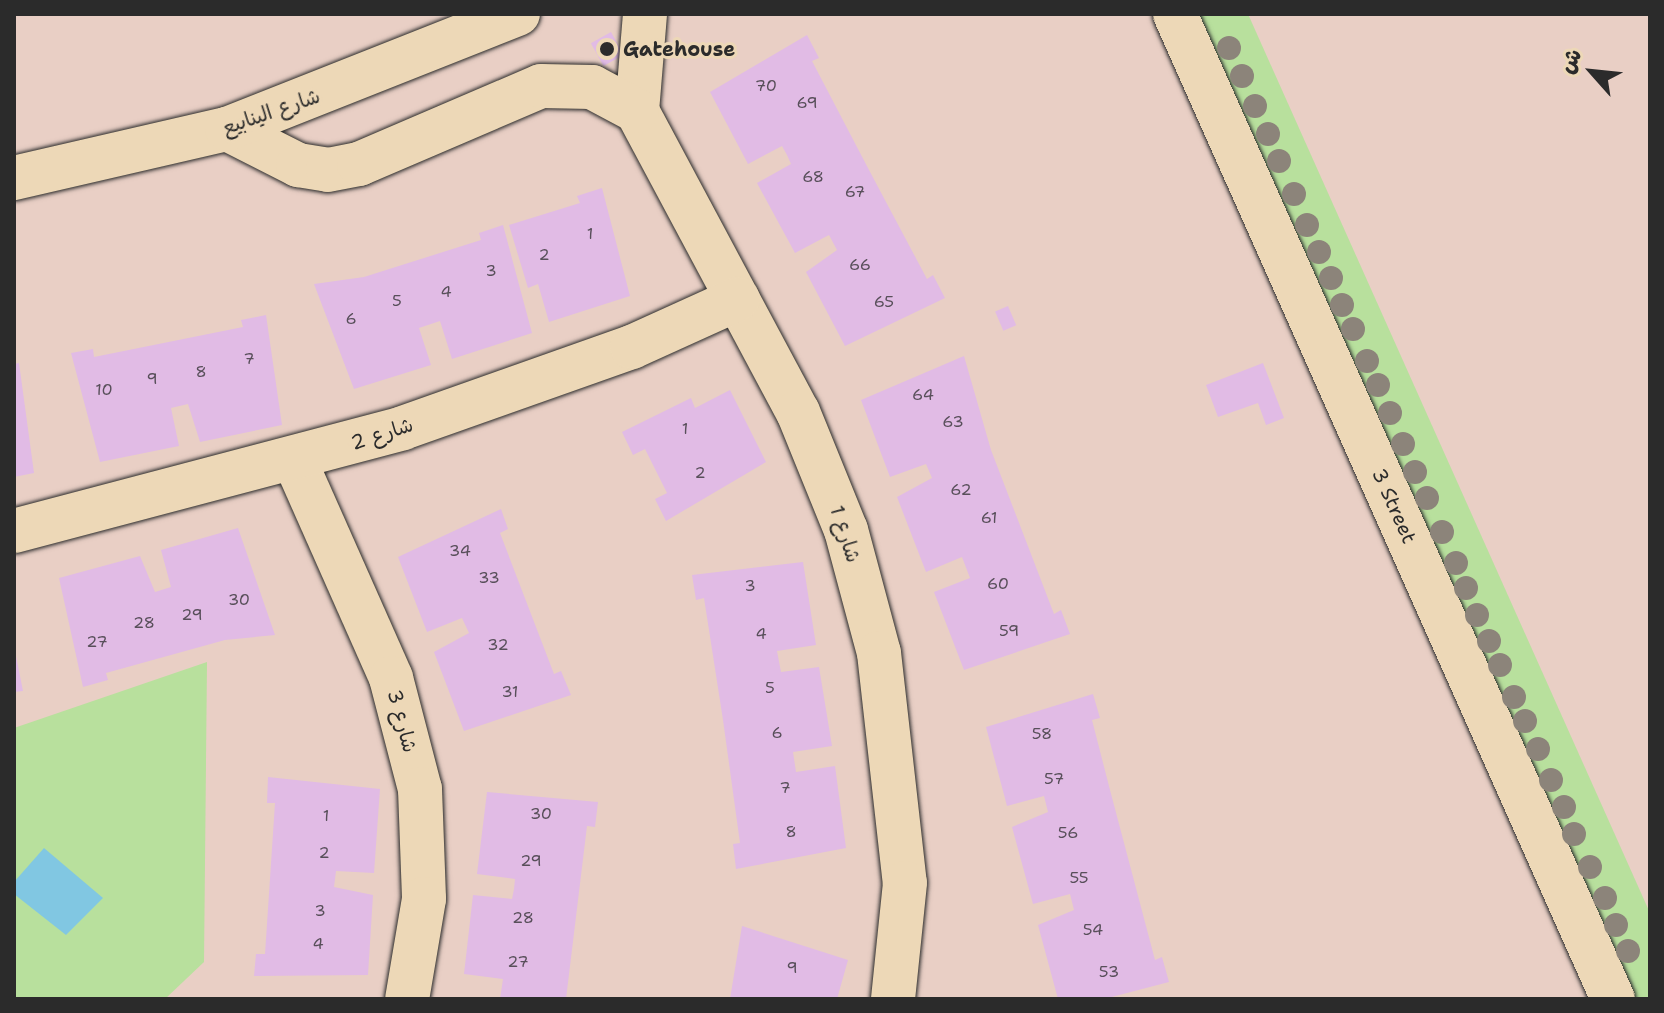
<!DOCTYPE html>
<html>
<head>
<meta charset="utf-8">
<style>
	body { margin:0 }
	#map { position:relative; width:1664px; height:1013px; overflow:hidden; background:#e9cfc5; font-family:"Shantell Sans","Playpen Sans Arabic",sans-serif }
	div>[style] { position:absolute }
	.green>* { inset:0; background:#b8e09d }
	.water>* { inset:0; background:#81c7e2 }
	.building>* { inset:0; background:#e1bbe5; transform-origin:0 0 }
	.roads { filter:drop-shadow(0 0 2px #2b2b2b) drop-shadow(0 0 2px #2b2b2b) }
	.minor>* { height:44px; margin:-22px; padding:0 22px; transform-origin:22px; border-radius:22px; background:#edd8b7 }
	.trees>* { width:24px; height:24px; margin:-12px; border-radius:50%; background:#8c847a }
	.dots>* { width:22px; height:22px; translate:-50% -50%; box-sizing:border-box; border:4px solid #edd8b7; border-radius:50% }
	span { translate:-50% -50%; white-space:nowrap; text-align:center; line-height:1.15; -webkit-text-stroke:6px #edd8b7; paint-order:stroke }
	.number-label { font-size:16px; color:#584f5a }
	.number-label span { -webkit-text-stroke-width:0 }
	.poi-label { font-size:20px; color:#2b2b2b; font-weight:700 }
	.left { translate:0 -50%; text-align:left }
	.street-label { font-size:20px; color:#2b2b2b }
	.frame { position:absolute; inset:0; border:16px solid #2b2b2b; pointer-events:none }
	.north { position:absolute; left:1552px; top:32px; width:80px; height:80px; -webkit-text-stroke:6px #edd8b7; paint-order:stroke; rotate:297deg; font-size:22px; font-weight:700; line-height:32px; text-align:center; color:#2b2b2b }
	.north::after { content:''; display:block; margin:auto; width:28px; height:36px; background:#2b2b2b; clip-path:polygon(50% 0,100% 100%,50% 72%,0 100%) }
</style>
</head>
<body>
<div id="map">
	<div class="green">
		<i style="clip-path:polygon(1175px 14px,1248px 14px,1650px 913px,1650px 999px,1613px 999px)"></i>
		<i style="clip-path:polygon(207px 662px,204px 962px,165px 999px,14px 999px,14px 728px)"></i>
	</div>
	<div class="water">
		<i style="clip-path:polygon(44px 848px,103px 898px,66px 935px,14px 894px,14px 882px)"></i>
	</div>
	<div class="building">
		<i style="left:611px;top:32px;width:26px;height:23px;rotate:61deg"></i>
		<i style="clip-path:polygon(807px 35px,819px 58px,812px 61px,869px 170px,927px 279px,933px 275px,945px 298px,845px 346px,806px 272px,837px 250px,829px 235px,795px 253px,757px 183px,791px 164px,787px 155px,782px 146px,748px 164px,710px 92px)"></i>
		<i style="clip-path:polygon(602px 188px,630px 296px,549px 322px,538px 284px,528px 288px,509px 225px,580px 203px,577px 196px)"></i>
		<i style="clip-path:polygon(503px 225px,532px 333px,452px 359px,440px 321px,419px 328px,431px 365px,354px 389px,314px 284px,364px 277px,481px 240px,479px 233px)"></i>
		<i style="left:1008px;top:306px;width:21px;height:14px;rotate:67deg"></i>
		<i style="clip-path:polygon(266px 315px,282px 425px,200px 442px,188px 404px,171px 408px,179px 446px,100px 462px,71px 353px,93px 349px,94px 357px,243px 327px,241px 320px)"></i>
		<i style="clip-path:polygon(964px 356px,991px 450px,1054px 614px,1061px 610px,1070px 634px,964px 670px,934px 592px,970px 578px,962px 557px,926px 572px,897px 497px,932px 478px,926px 464px,890px 477px,861px 400px)"></i>
		<i style="clip-path:polygon(19px 363px,34px 473px,14px 477px,14px 364px)"></i>
		<i style="clip-path:polygon(1263px 363px,1284px 418px,1266px 425px,1258px 403px,1218px 417px,1206px 385px)"></i>
		<i style="clip-path:polygon(730px 390px,766px 462px,666px 521px,655px 499px,667px 493px,645px 449px,633px 455px,622px 432px,691px 398px,695px 408px)"></i>
		<i style="clip-path:polygon(501px 509px,508px 529px,500px 533px,554px 674px,561px 671px,571px 695px,464px 731px,434px 652px,469px 633px,462px 618px,427px 632px,398px 557px)"></i>
		<i style="clip-path:polygon(238px 528px,275px 635px,225px 640px,106px 673px,108px 680px,83px 687px,59px 578px,140px 556px,155px 592px,171px 587px,161px 550px)"></i>
		<i style="clip-path:polygon(803px 562px,816px 645px,777px 651px,781px 672px,819px 667px,832px 746px,793px 752px,796px 772px,835px 766px,846px 848px,736px 869px,733px 844px,740px 843px,723px 720px,704px 598px,696px 600px,692px 575px)"></i>
		<i style="clip-path:polygon(14px 646px,23px 691px,14px 692px)"></i>
		<i style="clip-path:polygon(1093px 694px,1100px 718px,1092px 720px,1110px 790px,1155px 960px,1162px 957px,1169px 982px,1104px 999px,1058px 999px,1038px 925px,1074px 910px,1070px 894px,1033px 904px,1012px 827px,1048px 812px,1044px 796px,1007px 806px,986px 727px)"></i>
		<i style="clip-path:polygon(268px 777px,380px 789px,374px 873px,336px 871px,334px 887px,373px 895px,368px 975px,254px 976px,256px 954px,265px 954px,275px 803px,267px 803px)"></i>
		<i style="clip-path:polygon(487px 792px,598px 802px,595px 827px,587px 826px,566px 999px,500px 999px,503px 979px,464px 974px,473px 895px,512px 899px,514px 889px,515px 879px,477px 874px)"></i>
		<i style="clip-path:polygon(742px 926px,848px 960px,837px 999px,730px 999px)"></i>
	</div>
	<div class="roads">
		<div class="minor">
			<i style="left:645px;top:14px;width:97px;rotate:94.7deg"></i>
			<i style="left:637px;top:111px;width:341px;rotate:61.9deg"></i>
			<i style="left:798px;top:412px;width:127px;rotate:67.9deg"></i>
			<i style="left:846px;top:530px;width:127px;rotate:75deg"></i>
			<i style="left:879px;top:653px;width:231px;rotate:83.6deg"></i>
			<i style="left:905px;top:883px;width:117px;rotate:95.9deg"></i>
			<i style="left:1175px;top:14px;width:1078px;rotate:66.03deg"></i>
			<i style="left:227px;top:129px;width:80px;rotate:26.9deg"></i>
			<i style="left:298px;top:165px;width:30px;rotate:9deg"></i>
			<i style="left:328px;top:170px;width:32px;rotate:-11deg"></i>
			<i style="left:359px;top:164px;width:198px;rotate:-23.2deg"></i>
			<i style="left:541px;top:86px;width:51px;rotate:1.1deg"></i>
			<i style="left:592px;top:87px;width:51px;rotate:28.1deg"></i>
			<i style="left:14px;top:178px;width:219px;rotate:-13deg"></i>
			<i style="left:227px;top:129px;width:313px;rotate:-21.6deg"></i>
			<i style="left:295px;top:461px;width:237px;rotate:66.1deg"></i>
			<i style="left:391px;top:678px;width:115px;rotate:75.4deg"></i>
			<i style="left:420px;top:789px;width:110px;rotate:87.9deg"></i>
			<i style="left:424px;top:899px;width:101px;rotate:99.6deg"></i>
			<i style="left:14px;top:531px;width:402px;rotate:-14.8deg"></i>
			<i style="left:403px;top:428px;width:243px;rotate:-19.5deg"></i>
			<i style="left:632px;top:347px;width:116px;rotate:-24.4deg"></i>
		</div>
	</div>
	<div class="trees">
		<i style="left:1229px;top:48px"></i>
		<i style="left:1242px;top:76px"></i>
		<i style="left:1255px;top:106px"></i>
		<i style="left:1268px;top:134px"></i>
		<i style="left:1279px;top:161px"></i>
		<i style="left:1294px;top:194px"></i>
		<i style="left:1307px;top:225px"></i>
		<i style="left:1319px;top:252px"></i>
		<i style="left:1331px;top:278px"></i>
		<i style="left:1342px;top:305px"></i>
		<i style="left:1353px;top:329px"></i>
		<i style="left:1367px;top:361px"></i>
		<i style="left:1378px;top:385px"></i>
		<i style="left:1390px;top:413px"></i>
		<i style="left:1403px;top:444px"></i>
		<i style="left:1415px;top:472px"></i>
		<i style="left:1427px;top:498px"></i>
		<i style="left:1442px;top:532px"></i>
		<i style="left:1456px;top:563px"></i>
		<i style="left:1466px;top:588px"></i>
		<i style="left:1477px;top:615px"></i>
		<i style="left:1489px;top:641px"></i>
		<i style="left:1500px;top:665px"></i>
		<i style="left:1514px;top:697px"></i>
		<i style="left:1525px;top:721px"></i>
		<i style="left:1538px;top:749px"></i>
		<i style="left:1551px;top:780px"></i>
		<i style="left:1564px;top:807px"></i>
		<i style="left:1574px;top:834px"></i>
		<i style="left:1590px;top:867px"></i>
		<i style="left:1605px;top:898px"></i>
		<i style="left:1616px;top:925px"></i>
		<i style="left:1628px;top:951px"></i>
	</div>
	<div class="dots">
		<i style="left:607px;top:49px;background:#2b2b2b"></i>
	</div>
	<div class="number-label">
		<span style="left:766px;top:86px">70</span>
		<span style="left:807px;top:103px">69</span>
		<span style="left:813px;top:177px">68</span>
		<span style="left:855px;top:192px">67</span>
		<span style="left:590px;top:234px">1</span>
		<span style="left:544px;top:255px">2</span>
		<span style="left:860px;top:265px">66</span>
		<span style="left:491px;top:271px">3</span>
		<span style="left:446px;top:292px">4</span>
		<span style="left:397px;top:301px">5</span>
		<span style="left:884px;top:302px">65</span>
		<span style="left:351px;top:319px">6</span>
		<span style="left:249px;top:359px">7</span>
		<span style="left:201px;top:372px">8</span>
		<span style="left:152px;top:379px">9</span>
		<span style="left:104px;top:390px">10</span>
		<span style="left:923px;top:395px">64</span>
		<span style="left:953px;top:422px">63</span>
		<span style="left:685px;top:429px">1</span>
		<span style="left:700px;top:473px">2</span>
		<span style="left:961px;top:490px">62</span>
		<span style="left:989px;top:518px">61</span>
		<span style="left:460px;top:551px">34</span>
		<span style="left:489px;top:578px">33</span>
		<span style="left:998px;top:584px">60</span>
		<span style="left:750px;top:586px">3</span>
		<span style="left:239px;top:600px">30</span>
		<span style="left:192px;top:615px">29</span>
		<span style="left:144px;top:623px">28</span>
		<span style="left:1009px;top:631px">59</span>
		<span style="left:761px;top:634px">4</span>
		<span style="left:97px;top:642px">27</span>
		<span style="left:498px;top:645px">32</span>
		<span style="left:770px;top:688px">5</span>
		<span style="left:510px;top:692px">31</span>
		<span style="left:777px;top:733px">6</span>
		<span style="left:1042px;top:734px">58</span>
		<span style="left:1054px;top:779px">57</span>
		<span style="left:785px;top:788px">7</span>
		<span style="left:541px;top:814px">30</span>
		<span style="left:326px;top:816px">1</span>
		<span style="left:791px;top:832px">8</span>
		<span style="left:1068px;top:833px">56</span>
		<span style="left:324px;top:853px">2</span>
		<span style="left:531px;top:861px">29</span>
		<span style="left:1079px;top:878px">55</span>
		<span style="left:320px;top:911px">3</span>
		<span style="left:523px;top:918px">28</span>
		<span style="left:1093px;top:930px">54</span>
		<span style="left:318px;top:944px">4</span>
		<span style="left:518px;top:962px">27</span>
		<span style="left:792px;top:968px">9</span>
		<span style="left:1109px;top:972px">53</span>
	</div>
	<div class="poi-label">
		<span class="left" style="left:623px;top:49px">Gatehouse</span>
	</div>
	<div class="street-label">
		<span style="left:271px;top:112px;rotate:-19deg">شارع الينابيع</span>
		<span style="left:382px;top:434px;rotate:-18deg">شارع 2</span>
		<span style="left:1394px;top:506px;rotate:66deg">3 Street</span>
		<span style="left:845px;top:534px;rotate:72deg">شارع 1</span>
		<span style="left:402px;top:721px;rotate:75deg">شارع 3</span>
	</div>
	<div class="frame"></div>
	<div class="north">ش</div>
</div>
</body>
</html>
